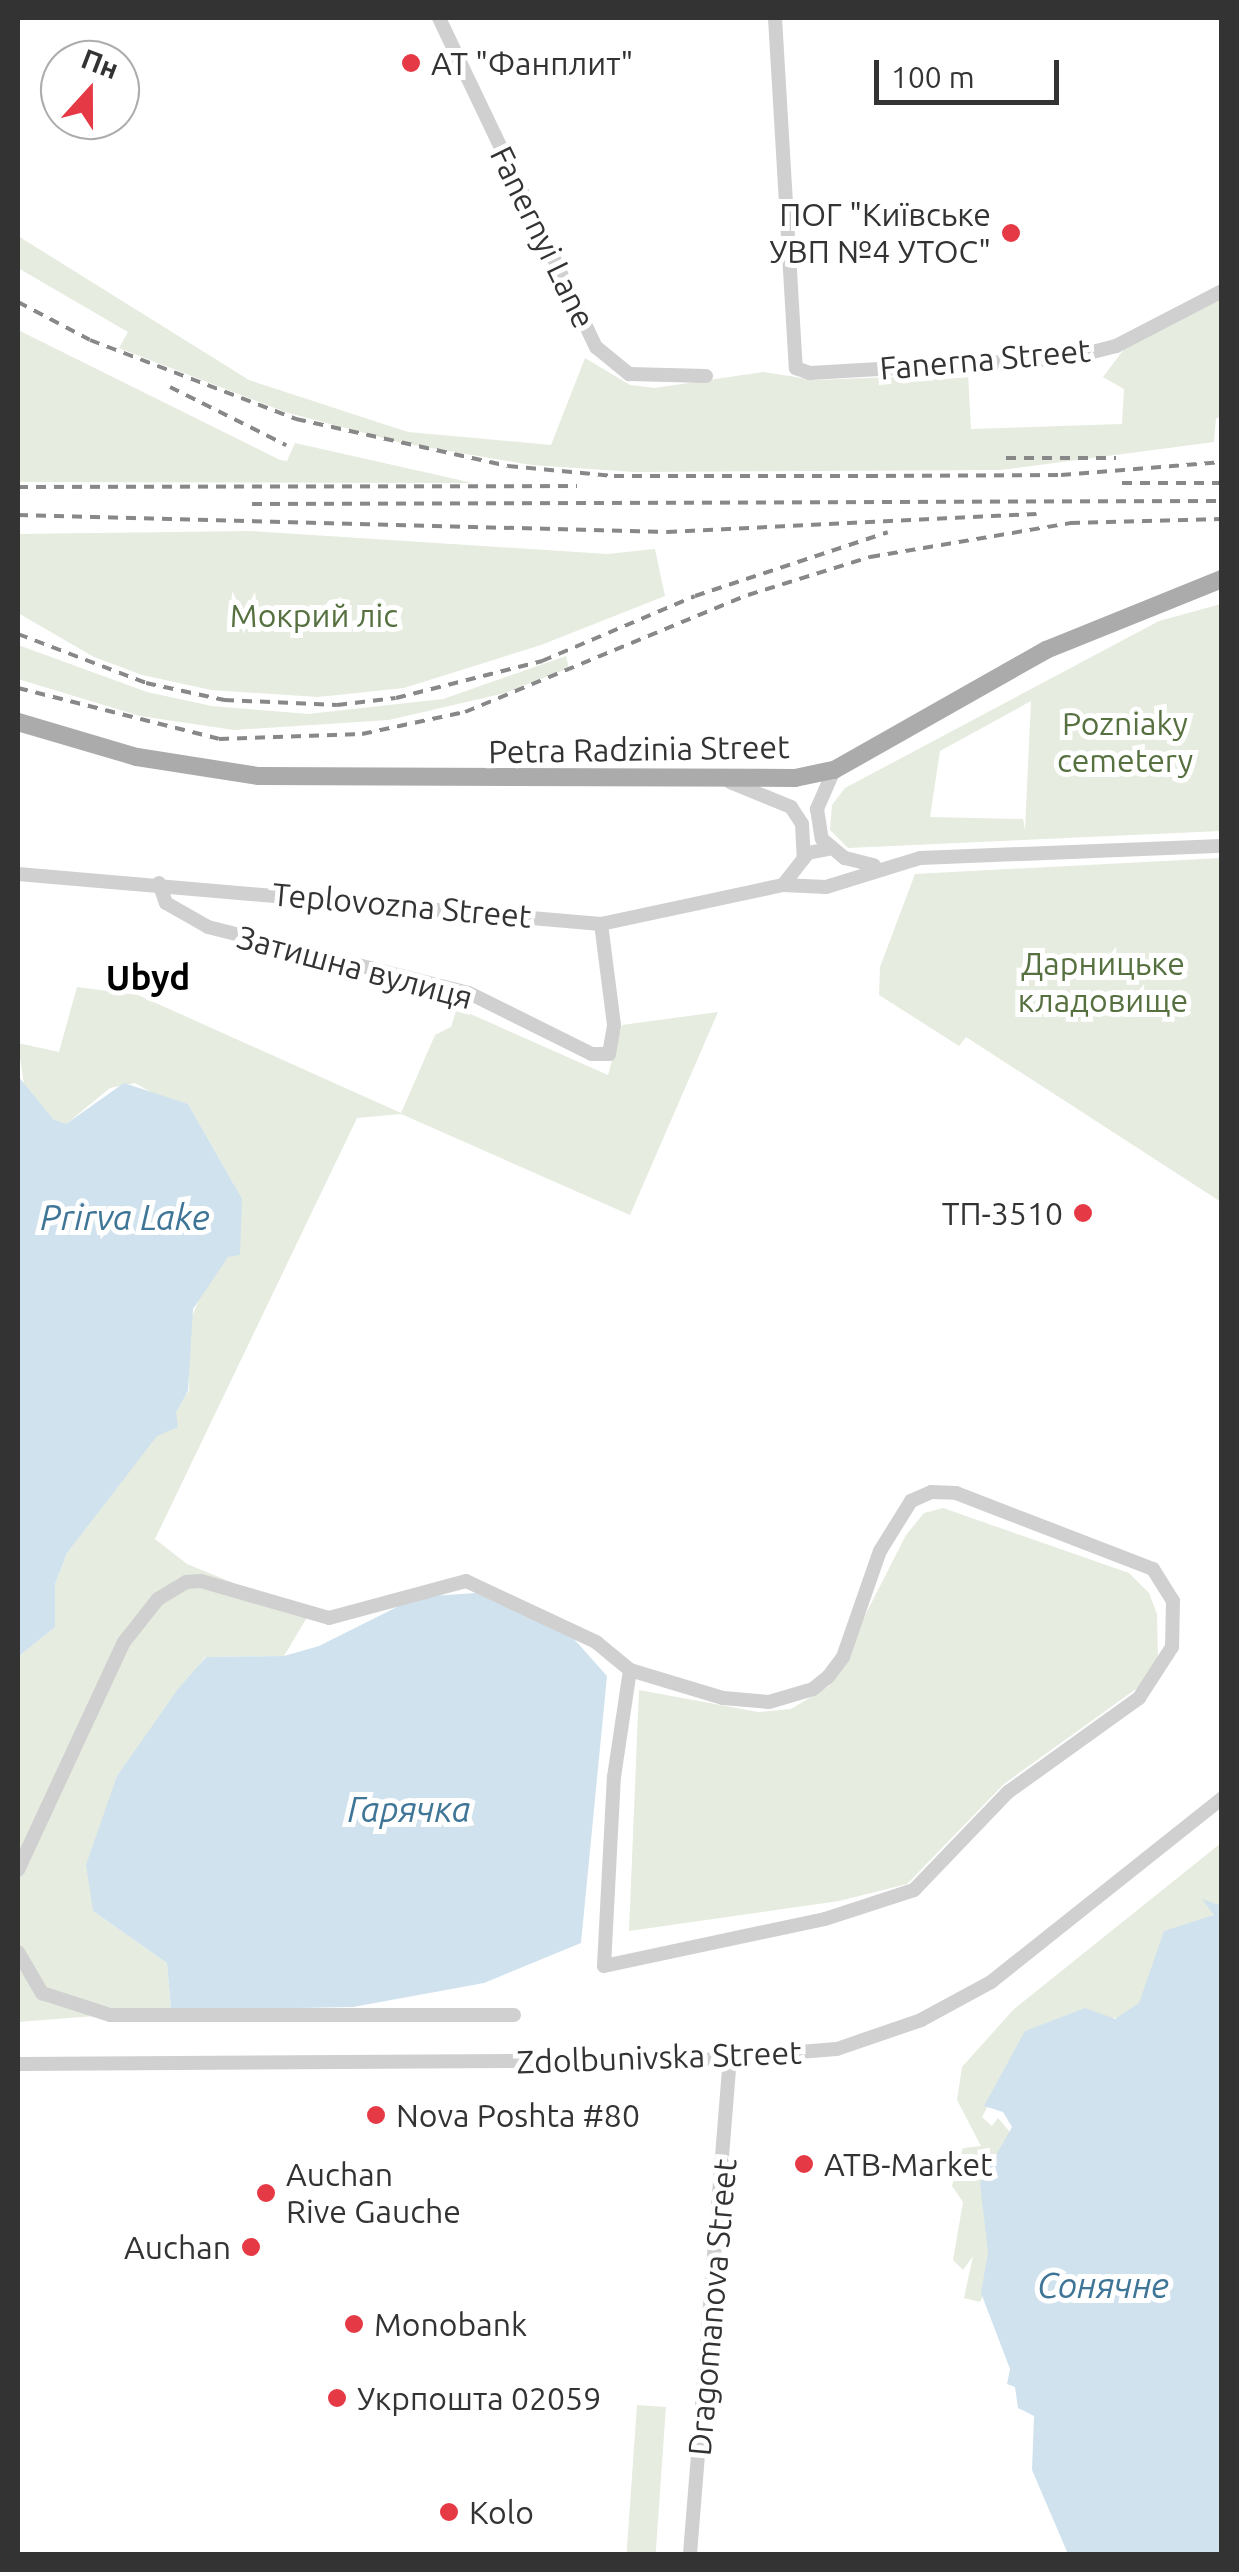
<!DOCTYPE html>
<html>
<head>
<meta charset="utf-8">
<style>
	body { margin:0 }
	#map { position:relative; width:1239px; height:2572px; overflow:hidden; background:#fff; font-family:Ubuntu,sans-serif }
	div>[style] { position:absolute }
	.green>* { inset:0; background:#e6ecdf; transform-origin:0 0 }
	.water>* { inset:0; background:#cfe2ee }
	.minor>* { height:14px; margin:-7px; padding:0 7px; transform-origin:7px; border-radius:7px; background:#d0d0d0 }
	.major>* { height:18px; margin:-9px; padding:0 9px; transform-origin:9px; border-radius:9px; background:#ababab }
	.rail>* { height:4px; margin-top:-2px; transform-origin:0; background:repeating-linear-gradient(90deg,#888 0 10px,transparent 0 18px) }
	.dots>* { width:28px; height:28px; translate:-50% -50%; box-sizing:border-box; border:5px solid #fff; border-radius:50% }
	span { translate:-50% -50%; white-space:nowrap; text-align:center; line-height:1.15; -webkit-text-stroke:10px #fff; paint-order:stroke }
	.poi-label { font-size:32px; color:#333 }
	.left { translate:0 -50%; text-align:left }
	.right { translate:-100% -50%; text-align:right }
	.street-label { font-size:32px; color:#333 }
	.park-label { font-size:32px; color:#56703f }
	.neighbourhood-label { font-size:35px; color:#000; font-weight:700 }
	.water-label { font-size:35px; color:#3f7597; font-style:italic }
	.frame { position:absolute; inset:0; border:20px solid #333; pointer-events:none }
	.north { position:absolute; left:40px; top:40px; width:100px; height:100px; box-sizing:border-box; background:#fff; border:2px solid #adadad; border-radius:50%; rotate:21deg; font-size:28px; font-weight:700; line-height:40px; text-align:center; color:#333 }
	.north::after { content:''; display:block; margin:auto; width:35px; height:45px; background:#e63946; clip-path:polygon(50% 0,100% 100%,50% 72%,0 100%) }
	.scale { position:absolute; left:874px; top:60px; width:185px; height:45px; box-sizing:border-box; border:5px solid #333; border-top:0; padding-left:12px; font-size:30px; line-height:35px; white-space:nowrap; color:#333; -webkit-text-stroke:8px #fff; paint-order:stroke }
</style>
</head>
<body>
<div id="map">
	<div class="green">
		<i style="clip-path:polygon(18px 236px,249px 380px,408px 432px,551px 445px,585px 358px,630px 385px,655px 388px,763px 372px,815px 380px,968px 374px,971px 429px,1122px 424px,1124px 389px,1103px 377px,1124px 349px,1221px 295px,1221px 417px,1216px 418px,1214px 442px,1001px 470px,634px 472px,531px 465px,402px 443px,285px 412px,119px 348px,128px 332px,18px 268px)"></i>
		<i style="clip-path:polygon(18px 330px,280px 460px,287px 461px,295px 443px,473px 483px,18px 482px)"></i>
		<i style="clip-path:polygon(251px 531px,607px 554px,655px 549px,665px 596px,541px 645px,404px 688px,318px 697px,211px 690px,142px 675px,94px 657px,18px 613px,18px 534px)"></i>
		<i style="clip-path:polygon(evenodd,1221px 604px,1221px 831px,848px 848px,830px 830px,832px 805px,845px 788px,1159px 621px,1221px 604px,1031px 701px,1025px 830px,1023px 819px,930px 817px,940px 751px,1031px 701px)"></i>
		<i style="clip-path:polygon(18px 645px,147px 692px,212px 706px,308px 714px,443px 699px,566px 656px,569px 668px,505px 693px,389px 720px,234px 730px,140px 716px,18px 679px)"></i>
		<i style="clip-path:polygon(1221px 858px,1221px 1202px,966px 1037px,959px 1046px,879px 995px,880px 967px,915px 874px)"></i>
		<i style="clip-path:polygon(77px 987px,138px 995px,401px 1113px,435px 1035px,451px 1027px,457px 1008px,608px 1075px,622px 1025px,718px 1012px,630px 1215px,401px 1114px,357px 1118px,155px 1539px,187px 1564px,309px 1614px,284px 1656px,205px 1657px,117px 1776px,93px 1911px,167px 1963px,171px 2010px,18px 2022px,18px 1657px,55px 1627px,55px 1584px,67px 1553px,189px 1391px,189px 1324px,201px 1294px,228px 1256px,234px 1185px,188px 1104px,161px 1098px,135px 1083px,110px 1088px,66px 1124px,53px 1119px,24px 1085px,18px 1043px,59px 1052px)"></i>
		<i style="clip-path:polygon(943px 1508px,1129px 1573px,1149px 1593px,1157px 1614px,1158px 1660px,1143px 1684px,1004px 1784px,907px 1884px,839px 1901px,629px 1931px,639px 1690px,758px 1712px,791px 1709px,829px 1686px,906px 1535px,924px 1513px)"></i>
		<i style="clip-path:polygon(1221px 1843px,1221px 1918px,1146px 2011px,1122px 2031px,1115px 2017px,1107px 2029px,1020px 2046px,982px 2117px,992px 2126px,998px 2118px,1015px 2138px,995px 2269px,980px 2302px,964px 2298px,973px 2256px,963px 2270px,953px 2260px,963px 2202px,952px 2186px,963px 2148px,981px 2146px,957px 2100px,962px 2067px,1014px 2009px)"></i>
		<i style="left:637px;top:2405px;width:29px;height:150px;rotate:4deg"></i>
	</div>
	<div class="water">
		<i style="clip-path:polygon(18px 1076px,53px 1119px,66px 1124px,124px 1083px,188px 1104px,242px 1199px,240px 1255px,228px 1257px,193px 1309px,188px 1391px,176px 1412px,178px 1427px,157px 1436px,67px 1553px,55px 1584px,55px 1627px,18px 1657px)"></i>
		<i style="clip-path:polygon(476px 1593px,574px 1639px,607px 1676px,581px 1943px,484px 1983px,353px 2007px,171px 2010px,167px 1963px,93px 1911px,86px 1865px,117px 1776px,178px 1689px,206px 1657px,284px 1656px,319px 1646px,417px 1597px)"></i>
		<i style="clip-path:polygon(1202px 1899px,1222px 1906px,1221px 2554px,1068px 2554px,1032px 2470px,1034px 2416px,1018px 2408px,1015px 2387px,1007px 2384px,1010px 2369px,981px 2293px,988px 2252px,980px 2183px,1012px 2127px,1003px 2112px,984px 2106px,1025px 2031px,1085px 2008px,1115px 2019px,1139px 2003px,1164px 1931px,1214px 1915px)"></i>
	</div>
	<div class="minor">
		<i style="left:439px;top:18px;width:365px;rotate:64.5deg"></i>
		<i style="left:596px;top:347px;width:43px;rotate:39.3deg"></i>
		<i style="left:629px;top:374px;width:77px;rotate:1.5deg"></i>
		<i style="left:775px;top:18px;width:351px;rotate:86.6deg"></i>
		<i style="left:796px;top:368px;width:15px;rotate:20deg"></i>
		<i style="left:810px;top:373px;width:259px;rotate:-3.3deg"></i>
		<i style="left:1069px;top:358px;width:49px;rotate:-14.3deg"></i>
		<i style="left:1116px;top:346px;width:119px;rotate:-27.4deg"></i>
		<i style="left:834px;top:770px;width:43px;rotate:113.6deg"></i>
		<i style="left:817px;top:809px;width:30px;rotate:81deg"></i>
		<i style="left:822px;top:839px;width:30px;rotate:40deg"></i>
		<i style="left:845px;top:858px;width:30px;rotate:14deg"></i>
		<i style="left:730px;top:782px;width:66px;rotate:22.3deg"></i>
		<i style="left:791px;top:807px;width:20px;rotate:57deg"></i>
		<i style="left:802px;top:824px;width:34px;rotate:87deg"></i>
		<i style="left:18px;top:874px;width:585px;rotate:4.9deg"></i>
		<i style="left:601px;top:924px;width:186px;rotate:-12.1deg"></i>
		<i style="left:783px;top:885px;width:43px;rotate:2.7deg"></i>
		<i style="left:826px;top:887px;width:98px;rotate:-17.1deg"></i>
		<i style="left:920px;top:858px;width:302px;rotate:-2.3deg"></i>
		<i style="left:159px;top:883px;width:21px;rotate:71deg"></i>
		<i style="left:166px;top:903px;width:48px;rotate:29.7deg"></i>
		<i style="left:208px;top:927px;width:269px;rotate:14.2deg"></i>
		<i style="left:469px;top:993px;width:137px;rotate:26.4deg"></i>
		<i style="left:592px;top:1054px;width:17px"></i>
		<i style="left:609px;top:1054px;width:29px;rotate:-80deg"></i>
		<i style="left:614px;top:1025px;width:102px;rotate:-97.3deg"></i>
		<i style="left:783px;top:885px;width:41px;rotate:-52deg"></i>
		<i style="left:808px;top:853px;width:21px;rotate:-11deg"></i>
		<i style="left:18px;top:1870px;width:251px;rotate:-65.1deg"></i>
		<i style="left:124px;top:1642px;width:55px;rotate:-51.7deg"></i>
		<i style="left:158px;top:1599px;width:33px;rotate:-31deg"></i>
		<i style="left:186px;top:1582px;width:15px;rotate:-4deg"></i>
		<i style="left:201px;top:1581px;width:133px;rotate:16.1deg"></i>
		<i style="left:329px;top:1618px;width:142px;rotate:-15.1deg"></i>
		<i style="left:466px;top:1581px;width:144px;rotate:25.1deg"></i>
		<i style="left:596px;top:1642px;width:44px;rotate:39.5deg"></i>
		<i style="left:630px;top:1670px;width:97px;rotate:16.8deg"></i>
		<i style="left:723px;top:1698px;width:46px;rotate:5deg"></i>
		<i style="left:769px;top:1702px;width:46px;rotate:-16.5deg"></i>
		<i style="left:813px;top:1689px;width:19px;rotate:-39deg"></i>
		<i style="left:828px;top:1677px;width:25px;rotate:-53deg"></i>
		<i style="left:843px;top:1657px;width:112px;rotate:-70.8deg"></i>
		<i style="left:880px;top:1551px;width:59px;rotate:-58.2deg"></i>
		<i style="left:911px;top:1501px;width:22px;rotate:-24deg"></i>
		<i style="left:931px;top:1492px;width:25px;rotate:2deg"></i>
		<i style="left:956px;top:1493px;width:211px;rotate:21.1deg"></i>
		<i style="left:1153px;top:1569px;width:38px;rotate:58deg"></i>
		<i style="left:1173px;top:1601px;width:46px;rotate:91.2deg"></i>
		<i style="left:1172px;top:1647px;width:61px;rotate:122.9deg"></i>
		<i style="left:1139px;top:1698px;width:161px;rotate:144.3deg"></i>
		<i style="left:1008px;top:1792px;width:136px;rotate:133.8deg"></i>
		<i style="left:914px;top:1890px;width:94px;rotate:162deg"></i>
		<i style="left:825px;top:1919px;width:226px;rotate:168deg"></i>
		<i style="left:604px;top:1966px;width:189px;rotate:-87deg"></i>
		<i style="left:614px;top:1777px;width:108px;rotate:-81.5deg"></i>
		<i style="left:18px;top:1952px;width:48px;rotate:59.7deg"></i>
		<i style="left:42px;top:1993px;width:71px;rotate:17.9deg"></i>
		<i style="left:110px;top:2015px;width:404px"></i>
		<i style="left:18px;top:2064px;width:684px;rotate:-0.34deg"></i>
		<i style="left:702px;top:2060px;width:135px;rotate:-4.7deg"></i>
		<i style="left:837px;top:2049px;width:89px;rotate:-19deg"></i>
		<i style="left:921px;top:2020px;width:80px;rotate:-28.5deg"></i>
		<i style="left:991px;top:1982px;width:295px;rotate:-38.5deg"></i>
		<i style="left:690px;top:2554px;width:497px;rotate:-85.4deg"></i>
	</div>
	<div class="major">
		<i style="left:18px;top:722px;width:124px;rotate:16.4deg"></i>
		<i style="left:137px;top:757px;width:123px;rotate:8.9deg"></i>
		<i style="left:259px;top:776px;width:536px;rotate:0.21deg"></i>
		<i style="left:795px;top:778px;width:40px;rotate:-12deg"></i>
		<i style="left:834px;top:770px;width:244px;rotate:-29.5deg"></i>
		<i style="left:1046px;top:650px;width:190px;rotate:-22deg"></i>
	</div>
	<div class="rail">
		<i style="left:18px;top:302px;width:81px;rotate:27.8deg"></i>
		<i style="left:90px;top:340px;width:221px;rotate:21deg"></i>
		<i style="left:296px;top:419px;width:217px;rotate:12.5deg"></i>
		<i style="left:508px;top:466px;width:106px;rotate:5.4deg"></i>
		<i style="left:614px;top:476px;width:254px"></i>
		<i style="left:868px;top:476px;width:193px;rotate:-0.3deg"></i>
		<i style="left:1061px;top:475px;width:162px;rotate:-4.6deg"></i>
		<i style="left:170px;top:387px;width:130px;rotate:26.6deg"></i>
		<i style="left:1006px;top:458px;width:110px"></i>
		<i style="left:1122px;top:483px;width:100px"></i>
		<i style="left:18px;top:487px;width:559px;rotate:-0.1deg"></i>
		<i style="left:252px;top:504px;width:970px;rotate:-0.18deg"></i>
		<i style="left:18px;top:515px;width:649px;rotate:1.5deg"></i>
		<i style="left:667px;top:532px;width:370px;rotate:-2.8deg"></i>
		<i style="left:18px;top:634px;width:137px;rotate:20.9deg"></i>
		<i style="left:146px;top:683px;width:80px;rotate:12.3deg"></i>
		<i style="left:224px;top:700px;width:113px;rotate:2.5deg"></i>
		<i style="left:337px;top:705px;width:59px;rotate:-6.8deg"></i>
		<i style="left:396px;top:698px;width:151px;rotate:-14.2deg"></i>
		<i style="left:542px;top:661px;width:166px;rotate:-23deg"></i>
		<i style="left:695px;top:596px;width:203px;rotate:-18.3deg"></i>
		<i style="left:18px;top:688px;width:207px;rotate:14.2deg"></i>
		<i style="left:219px;top:739px;width:143px;rotate:-2deg"></i>
		<i style="left:362px;top:734px;width:105px;rotate:-12.1deg"></i>
		<i style="left:465px;top:712px;width:306px;rotate:-22.5deg"></i>
		<i style="left:748px;top:595px;width:128px;rotate:-17.3deg"></i>
		<i style="left:870px;top:557px;width:203px;rotate:-9.6deg"></i>
		<i style="left:1070px;top:523px;width:152px;rotate:-1.5deg"></i>
	</div>
	<div class="dots">
		<i style="left:411px;top:63px;background:#e63946"></i>
		<i style="left:1011px;top:233px;background:#e63946"></i>
		<i style="left:1083px;top:1213px;background:#e63946"></i>
		<i style="left:376px;top:2115px;background:#e63946"></i>
		<i style="left:804px;top:2164px;background:#e63946"></i>
		<i style="left:266px;top:2193px;background:#e63946"></i>
		<i style="left:251px;top:2247px;background:#e63946"></i>
		<i style="left:354px;top:2324px;background:#e63946"></i>
		<i style="left:337px;top:2398px;background:#e63946"></i>
		<i style="left:449px;top:2512px;background:#e63946"></i>
	</div>
	<div class="poi-label">
		<span class="left" style="left:431px;top:63px">АТ "Фанплит"</span>
		<span class="right" style="left:991px;top:233px">ПОГ "Київське<br>УВП №4 УТОС"</span>
		<span class="right" style="left:1063px;top:1213px">ТП-3510</span>
		<span class="left" style="left:396px;top:2115px">Nova Poshta #80</span>
		<span class="left" style="left:824px;top:2164px">ATB-Market</span>
		<span class="left" style="left:286px;top:2193px">Auchan<br>Rive Gauche</span>
		<span class="right" style="left:231px;top:2247px">Auchan</span>
		<span class="left" style="left:374px;top:2324px">Monobank</span>
		<span class="left" style="left:357px;top:2398px">Укрпошта 02059</span>
		<span class="left" style="left:469px;top:2512px">Kolo</span>
	</div>
	<div class="street-label">
		<span style="left:543px;top:237px;rotate:64deg">Fanernyi Lane</span>
		<span style="left:985px;top:359px;rotate:-5deg">Fanerna Street</span>
		<span style="left:639px;top:749px;rotate:-1deg">Petra Radzinia Street</span>
		<span style="left:402px;top:905px;rotate:5deg">Teplovozna Street</span>
		<span style="left:355px;top:967px;rotate:15deg">Затишна вулиця</span>
		<span style="left:659px;top:2057px;rotate:-2deg">Zdolbunivska Street</span>
		<span style="left:712px;top:2307px;rotate:-85deg">Dragomanova Street</span>
	</div>
	<div class="park-label">
		<span style="left:314px;top:615px">Мокрий ліс</span>
		<span style="left:1125px;top:742px">Pozniaky<br>cemetery</span>
		<span style="left:1103px;top:982px">Дарницьке<br>кладовище</span>
	</div>
	<div class="neighbourhood-label">
		<span style="left:148px;top:977px">Ubyd</span>
	</div>
	<div class="water-label">
		<span style="left:125px;top:1217px">Prirva Lake</span>
		<span style="left:409px;top:1809px">Гарячка</span>
		<span style="left:1103px;top:2285px">Сонячне</span>
	</div>
	<div class="frame"></div>
	<div class="north">Пн</div>
	<div class="scale">100 m</div>
</div>
</body>
</html>
